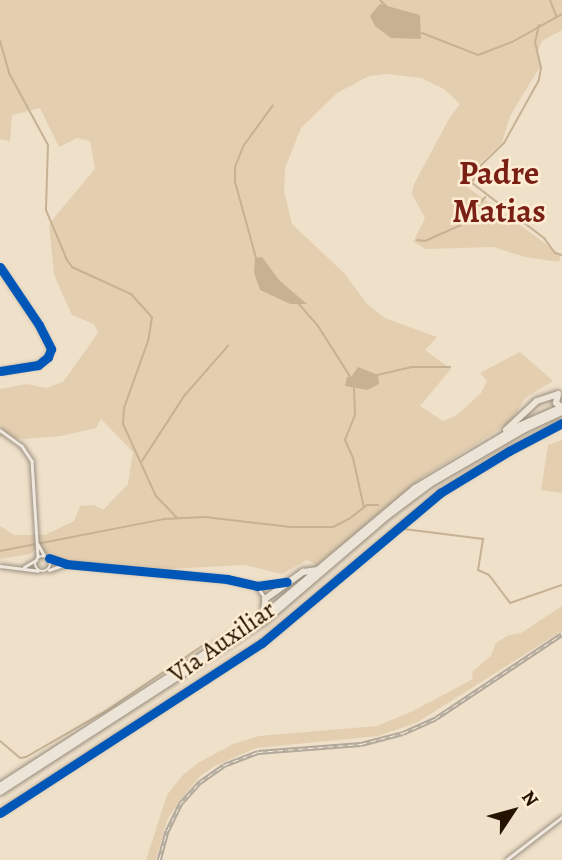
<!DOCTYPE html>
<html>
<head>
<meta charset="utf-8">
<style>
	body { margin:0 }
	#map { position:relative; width:562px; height:860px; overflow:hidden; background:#efe0ca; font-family:Alegreya,serif }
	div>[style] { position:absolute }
	.green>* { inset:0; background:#e3ceb0 }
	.water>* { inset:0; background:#c6b193 }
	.stream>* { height:2px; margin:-1px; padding:0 1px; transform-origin:1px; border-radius:1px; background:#c6b193 }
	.roads { filter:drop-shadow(0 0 2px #958b7c) drop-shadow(0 0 2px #958b7c) }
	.minor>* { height:2.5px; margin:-1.25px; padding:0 1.25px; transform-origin:1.25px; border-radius:1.25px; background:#f0e8de }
	.minor>.ring { margin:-1.25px; padding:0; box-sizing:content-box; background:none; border:2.5px solid #f0e8de; border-radius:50% }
	.tertiary>* { height:3.5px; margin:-1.75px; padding:0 1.75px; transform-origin:1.75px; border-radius:1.75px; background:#f0e8de }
	.motorway>* { height:6px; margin:-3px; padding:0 3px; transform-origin:3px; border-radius:3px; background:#ede4d8 }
	.rail>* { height:4.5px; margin-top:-2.25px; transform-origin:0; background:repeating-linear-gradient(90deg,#feedd3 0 5px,#b2a99d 0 10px); box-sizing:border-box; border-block:2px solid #b2a99d }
	.cycleway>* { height:9px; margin:-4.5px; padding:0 4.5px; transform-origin:4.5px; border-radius:4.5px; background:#0057b8 }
	span { translate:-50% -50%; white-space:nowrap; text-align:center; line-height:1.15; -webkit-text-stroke:5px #feedd3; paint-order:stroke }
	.street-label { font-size:26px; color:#241300 }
	.district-label { font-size:33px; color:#7a1f14; font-weight:700 }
	.north { position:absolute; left:478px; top:776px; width:70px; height:70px; -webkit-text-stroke:5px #feedd3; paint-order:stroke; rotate:54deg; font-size:19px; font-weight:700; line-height:28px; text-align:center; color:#241300 }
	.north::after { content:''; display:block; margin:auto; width:24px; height:32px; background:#241300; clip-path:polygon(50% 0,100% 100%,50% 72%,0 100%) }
</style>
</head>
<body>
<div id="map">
	<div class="green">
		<i style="clip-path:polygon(evenodd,0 0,562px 0,562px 30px,542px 41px,538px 51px,541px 65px,510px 116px,502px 143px,476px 167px,466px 186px,561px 255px,559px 262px,525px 257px,493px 247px,426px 249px,413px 242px,425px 218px,412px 194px,414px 184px,450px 117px,460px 104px,444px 89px,421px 78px,386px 74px,369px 76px,337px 93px,301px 128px,285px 168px,284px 191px,292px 224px,345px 274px,367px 304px,385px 318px,437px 337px,425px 350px,451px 369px,420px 406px,443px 421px,457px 415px,481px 393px,487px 381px,480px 373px,520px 352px,553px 381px,525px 398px,511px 422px,423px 477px,317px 565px,307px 560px,282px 574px,245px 565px,166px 569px,60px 560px,37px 548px,30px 554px,0 559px,0 526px,14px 535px,45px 535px,74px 521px,80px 506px,94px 505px,103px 510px,128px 484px,133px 452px,101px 419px,96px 428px,61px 436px,24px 439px,0 436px,0 389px,27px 384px,46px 388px,63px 382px,98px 333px,94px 324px,72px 315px,65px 300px,54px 274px,49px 224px,95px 169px,90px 141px,77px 138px,59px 147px,40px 108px,12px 115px,10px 141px,0 139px,0 0,262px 257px,280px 281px,305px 303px,290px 304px,260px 290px,254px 273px,262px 257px)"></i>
		<i style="clip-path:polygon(562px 440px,562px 493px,541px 490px,548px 445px)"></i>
		<i style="clip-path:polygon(562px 606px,562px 631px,416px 723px,378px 736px,256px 748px,213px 767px,199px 777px,177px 805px,167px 820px,156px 860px,146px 860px,167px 795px,183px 775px,198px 763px,233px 744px,259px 736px,377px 726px,413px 711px,473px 679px,472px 672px,491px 656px,496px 643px,509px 635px,521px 633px)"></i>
	</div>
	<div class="water">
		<i style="clip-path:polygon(380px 4px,420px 15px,421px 39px,391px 38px,375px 26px,370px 16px)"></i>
		<i style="clip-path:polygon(262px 257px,280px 281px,307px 304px,290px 304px,260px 290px,254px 273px,255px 258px)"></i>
		<i style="clip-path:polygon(358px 367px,378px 375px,379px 384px,367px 390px,345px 386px,347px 377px,351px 377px)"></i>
	</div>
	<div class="stream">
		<i style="left:380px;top:0;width:13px;rotate:45deg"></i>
		<i style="left:550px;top:0;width:17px;rotate:69deg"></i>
		<i style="left:539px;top:25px;width:17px;rotate:103deg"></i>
		<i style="left:535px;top:42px;width:26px;rotate:77deg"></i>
		<i style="left:541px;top:67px;width:13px;rotate:99deg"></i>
		<i style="left:539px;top:80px;width:72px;rotate:119.1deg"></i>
		<i style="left:504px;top:143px;width:35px;rotate:136deg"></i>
		<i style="left:479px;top:167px;width:17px;rotate:114deg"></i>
		<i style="left:472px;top:183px;width:91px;rotate:37.4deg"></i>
		<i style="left:544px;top:238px;width:19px;rotate:54deg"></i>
		<i style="left:555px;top:253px;width:7px;rotate:16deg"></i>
		<i style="left:422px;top:33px;width:60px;rotate:21.4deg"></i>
		<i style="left:478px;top:55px;width:36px;rotate:-21deg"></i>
		<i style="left:512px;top:42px;width:57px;rotate:-29.2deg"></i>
		<i style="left:0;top:41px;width:35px;rotate:74deg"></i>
		<i style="left:10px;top:75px;width:80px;rotate:61.5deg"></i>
		<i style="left:48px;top:145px;width:65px;rotate:91.8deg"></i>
		<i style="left:46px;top:210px;width:54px;rotate:67.2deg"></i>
		<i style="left:67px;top:260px;width:9px;rotate:54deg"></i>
		<i style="left:72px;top:267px;width:65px;rotate:24.6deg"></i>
		<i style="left:131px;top:294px;width:31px;rotate:48deg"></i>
		<i style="left:152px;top:317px;width:24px;rotate:99deg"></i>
		<i style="left:148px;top:341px;width:71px;rotate:109.7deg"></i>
		<i style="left:124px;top:408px;width:16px;rotate:94deg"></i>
		<i style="left:123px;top:424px;width:79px;rotate:65.4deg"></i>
		<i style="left:156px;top:496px;width:30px;rotate:46deg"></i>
		<i style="left:417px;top:240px;width:8px;rotate:7deg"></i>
		<i style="left:425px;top:241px;width:39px;rotate:-24deg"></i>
		<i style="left:461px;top:225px;width:37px;rotate:-49deg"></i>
		<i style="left:256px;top:258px;width:79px;rotate:-105.4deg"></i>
		<i style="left:235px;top:182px;width:15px;rotate:-90deg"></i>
		<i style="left:235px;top:167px;width:24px;rotate:-68deg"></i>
		<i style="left:244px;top:145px;width:49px;rotate:-54.1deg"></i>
		<i style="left:298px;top:303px;width:30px;rotate:49deg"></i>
		<i style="left:318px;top:326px;width:62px;rotate:57.6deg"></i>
		<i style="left:377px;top:375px;width:36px;rotate:-13deg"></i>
		<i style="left:412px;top:367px;width:38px"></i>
		<i style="left:354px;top:387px;width:28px;rotate:88deg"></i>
		<i style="left:355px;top:415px;width:27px;rotate:112deg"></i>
		<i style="left:345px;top:440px;width:20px;rotate:66deg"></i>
		<i style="left:353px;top:458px;width:51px;rotate:77.6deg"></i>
		<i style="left:142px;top:461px;width:77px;rotate:-57.1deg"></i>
		<i style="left:184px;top:396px;width:67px;rotate:-48.7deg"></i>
		<i style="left:404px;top:529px;width:80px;rotate:7.2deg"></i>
		<i style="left:483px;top:539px;width:31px;rotate:99deg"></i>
		<i style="left:478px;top:570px;width:12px;rotate:24deg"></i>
		<i style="left:489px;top:575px;width:35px;rotate:53deg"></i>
		<i style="left:510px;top:603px;width:55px;rotate:-19.1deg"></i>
		<i style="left:0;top:551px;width:167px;rotate:-11deg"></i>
		<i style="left:164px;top:519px;width:41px;rotate:-2.8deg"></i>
		<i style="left:205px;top:517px;width:86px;rotate:6.7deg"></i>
		<i style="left:290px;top:527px;width:43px"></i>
		<i style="left:333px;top:527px;width:18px;rotate:-27deg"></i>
		<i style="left:349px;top:519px;width:23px;rotate:-38deg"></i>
		<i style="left:367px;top:505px;width:11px"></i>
		<i style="left:0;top:741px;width:26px;rotate:40deg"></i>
		<i style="left:20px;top:758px;width:6px;rotate:-9deg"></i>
		<i style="left:26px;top:757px;width:92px;rotate:-29.9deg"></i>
		<i style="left:106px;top:711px;width:120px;rotate:-34.1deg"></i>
	</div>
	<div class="roads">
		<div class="minor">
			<i style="left:0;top:267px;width:70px;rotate:56.1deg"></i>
			<i style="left:39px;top:325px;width:27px;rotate:63deg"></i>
			<i style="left:51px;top:349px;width:9px;rotate:111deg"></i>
			<i style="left:48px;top:357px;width:13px;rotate:141deg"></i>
			<i style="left:38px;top:365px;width:38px;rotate:171deg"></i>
			<i style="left:0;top:430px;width:27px;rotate:36deg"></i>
			<i style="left:22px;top:446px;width:18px;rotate:56deg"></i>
			<i style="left:32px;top:461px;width:96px;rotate:86.4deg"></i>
			<i style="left:38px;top:544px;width:13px;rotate:61deg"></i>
			<i class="ring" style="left:35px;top:556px;width:13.5px;height:13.5px"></i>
			<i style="left:49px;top:558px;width:18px;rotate:19deg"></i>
			<i style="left:66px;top:564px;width:162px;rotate:5.3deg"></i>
			<i style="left:227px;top:579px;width:31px;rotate:13deg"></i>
			<i style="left:257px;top:586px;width:28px;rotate:-6deg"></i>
			<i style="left:0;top:566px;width:38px;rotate:7deg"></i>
			<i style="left:24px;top:567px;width:14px;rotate:-30deg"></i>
			<i style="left:49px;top:570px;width:18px;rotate:-19deg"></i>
			<i style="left:257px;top:586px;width:14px;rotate:56deg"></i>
			<i style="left:506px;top:860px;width:71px;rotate:-37.5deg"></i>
		</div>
		<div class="tertiary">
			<i style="left:0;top:813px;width:312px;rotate:-33deg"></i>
			<i style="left:262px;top:643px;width:233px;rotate:-40.1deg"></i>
			<i style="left:440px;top:493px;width:81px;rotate:-31.3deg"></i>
			<i style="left:509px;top:451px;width:60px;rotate:-27.8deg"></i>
		</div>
		<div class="motorway">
			<i style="left:506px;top:430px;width:42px;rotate:-43.1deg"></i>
			<i style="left:537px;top:401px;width:22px;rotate:-18deg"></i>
			<i style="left:558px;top:394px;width:9px;rotate:103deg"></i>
			<i style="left:556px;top:403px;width:7px;rotate:34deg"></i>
			<i style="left:264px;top:615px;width:16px;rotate:-86deg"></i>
			<i style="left:265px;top:599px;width:47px;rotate:-35.4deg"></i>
			<i style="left:303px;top:572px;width:15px;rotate:-8deg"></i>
			<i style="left:0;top:786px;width:315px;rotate:-32.9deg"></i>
			<i style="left:264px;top:615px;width:197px;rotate:-40.1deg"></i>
			<i style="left:415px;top:488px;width:123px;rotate:-30.7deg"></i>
			<i style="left:521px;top:425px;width:45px;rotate:-23.7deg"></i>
			<i style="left:0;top:792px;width:317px;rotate:-32.9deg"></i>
			<i style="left:266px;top:620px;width:158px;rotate:-40.6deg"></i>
			<i style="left:386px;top:517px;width:55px;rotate:-36.9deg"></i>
			<i style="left:430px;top:484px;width:110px;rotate:-30.1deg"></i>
			<i style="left:525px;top:429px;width:41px;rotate:-24.7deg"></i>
		</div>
	</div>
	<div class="rail">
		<i style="left:159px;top:860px;width:30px;rotate:-75deg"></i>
		<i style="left:167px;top:831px;width:30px;rotate:-64deg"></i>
		<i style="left:180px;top:804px;width:30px;rotate:-48deg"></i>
		<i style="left:200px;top:782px;width:29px;rotate:-35deg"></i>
		<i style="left:224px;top:765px;width:36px;rotate:-21deg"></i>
		<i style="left:258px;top:752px;width:103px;rotate:-4.4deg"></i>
		<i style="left:361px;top:744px;width:43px;rotate:-14.7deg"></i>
		<i style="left:403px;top:733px;width:36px;rotate:-24deg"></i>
		<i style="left:436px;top:718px;width:151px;rotate:-33.7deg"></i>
	</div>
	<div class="cycleway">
		<i style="left:0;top:267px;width:70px;rotate:56.1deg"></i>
		<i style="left:39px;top:325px;width:27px;rotate:63deg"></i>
		<i style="left:51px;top:349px;width:9px;rotate:111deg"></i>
		<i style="left:48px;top:357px;width:13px;rotate:141deg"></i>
		<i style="left:38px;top:365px;width:38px;rotate:171deg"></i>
		<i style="left:49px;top:558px;width:18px;rotate:19deg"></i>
		<i style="left:66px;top:564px;width:162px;rotate:5.3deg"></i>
		<i style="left:227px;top:579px;width:31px;rotate:13deg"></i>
		<i style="left:257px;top:586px;width:30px;rotate:-8deg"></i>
		<i style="left:0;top:813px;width:312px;rotate:-33deg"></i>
		<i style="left:262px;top:643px;width:233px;rotate:-40.1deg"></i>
		<i style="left:440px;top:493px;width:81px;rotate:-31.3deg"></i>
		<i style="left:509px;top:451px;width:60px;rotate:-27.8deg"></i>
	</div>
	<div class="street-label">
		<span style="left:222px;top:642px;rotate:-35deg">Via Auxiliar</span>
	</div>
	<div class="district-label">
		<span style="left:499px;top:192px">Padre<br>Matias</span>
	</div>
	<div class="north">N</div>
</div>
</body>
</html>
